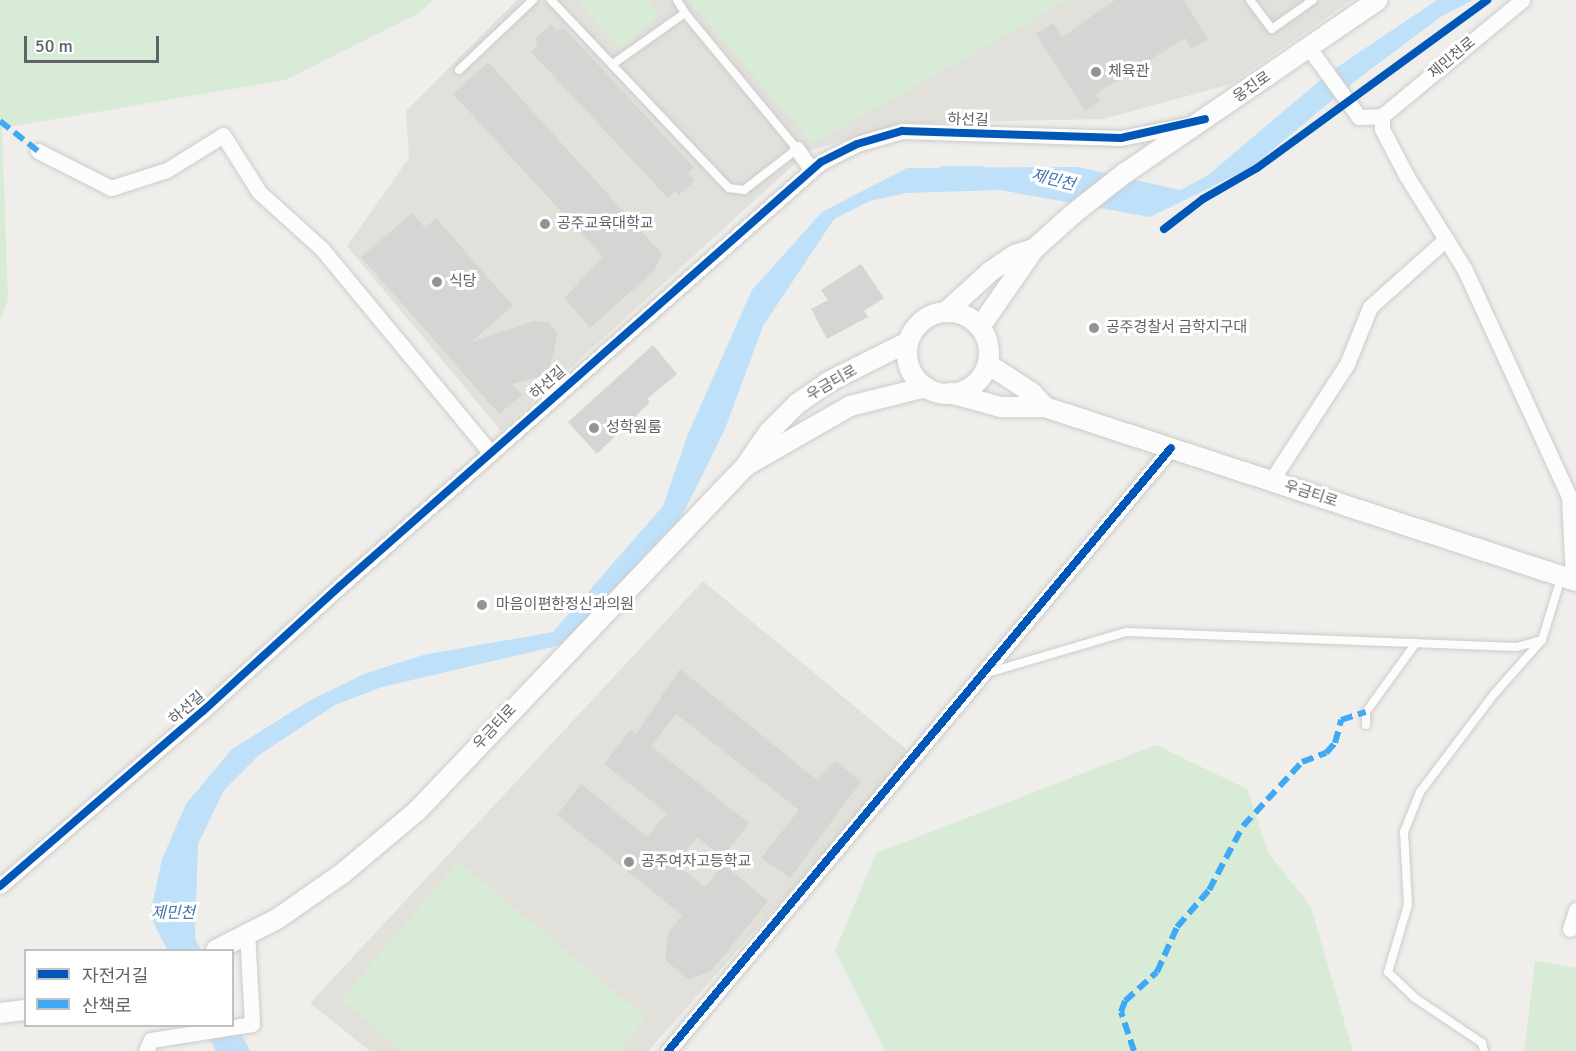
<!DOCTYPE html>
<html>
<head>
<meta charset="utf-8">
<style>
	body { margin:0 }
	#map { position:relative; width:1576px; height:1051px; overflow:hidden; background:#efeeea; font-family:Signika,"Noto Sans KR",sans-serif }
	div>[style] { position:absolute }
	.education>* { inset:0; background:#e2e0da }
	.green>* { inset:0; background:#d8ebd6 }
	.water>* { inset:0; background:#bfe0f9 }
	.stream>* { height:5px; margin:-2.5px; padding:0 2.5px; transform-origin:2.5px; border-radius:2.5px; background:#bfe0f9 }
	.building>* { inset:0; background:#d6d5d3 }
	.roads { filter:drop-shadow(0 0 2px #cbcccc) drop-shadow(0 0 2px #cbcccc) }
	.service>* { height:8px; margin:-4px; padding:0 4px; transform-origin:4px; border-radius:4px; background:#fdfcfc }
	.minor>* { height:15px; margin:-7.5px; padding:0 7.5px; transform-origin:7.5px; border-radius:7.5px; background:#fdfcfc }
	.secondary>* { height:20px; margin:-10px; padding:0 10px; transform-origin:10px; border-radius:10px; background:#fdfcfc }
	.secondary>.ring { margin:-10px; padding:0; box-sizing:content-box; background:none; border:20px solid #fdfcfc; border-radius:50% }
	.quiet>* { height:6px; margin-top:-3px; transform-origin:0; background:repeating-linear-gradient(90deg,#3fa9f5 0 12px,transparent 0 18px) }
	.cycleway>* { height:8px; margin:-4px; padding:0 4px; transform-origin:4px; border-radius:4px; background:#0057b8 }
	.dots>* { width:16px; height:16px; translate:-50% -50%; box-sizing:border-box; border:3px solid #fff; border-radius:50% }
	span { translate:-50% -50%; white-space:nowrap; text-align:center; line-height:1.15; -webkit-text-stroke:6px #fff; paint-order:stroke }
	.street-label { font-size:15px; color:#5f6368 }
	.poi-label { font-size:15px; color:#5f6368 }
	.left { translate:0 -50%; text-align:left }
	.water-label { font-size:16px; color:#4174aa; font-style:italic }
	.legend { position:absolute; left:24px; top:949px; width:210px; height:78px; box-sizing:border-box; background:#fff; border:2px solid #bfc1c3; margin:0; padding:8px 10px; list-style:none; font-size:18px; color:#5f6368 }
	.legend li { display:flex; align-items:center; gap:12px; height:30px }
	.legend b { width:30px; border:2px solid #bfc1c3 }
	.scale { position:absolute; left:24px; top:36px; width:135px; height:27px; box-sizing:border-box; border:3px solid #5f6368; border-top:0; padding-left:8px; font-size:18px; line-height:21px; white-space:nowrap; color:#5f6368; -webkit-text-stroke:4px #fff; paint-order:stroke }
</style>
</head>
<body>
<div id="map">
	<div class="education">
		<i style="clip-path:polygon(517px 0,1352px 0,1231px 84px,1103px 119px,908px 123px,810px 150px,501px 431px,347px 246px,409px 158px,406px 111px)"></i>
		<i style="clip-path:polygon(703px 581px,912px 754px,648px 1051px,370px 1051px,310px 1003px)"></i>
	</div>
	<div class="green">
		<i style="clip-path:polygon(0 0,433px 0,419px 13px,286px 80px,2px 128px,8px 300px,0 321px)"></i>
		<i style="clip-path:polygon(577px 0,648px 0,660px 15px,619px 49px)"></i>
		<i style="clip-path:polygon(688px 0,1068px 0,813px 144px)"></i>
		<i style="clip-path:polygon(1156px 745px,1247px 789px,1268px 852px,1311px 907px,1353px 1051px,885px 1051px,835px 951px,876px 853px)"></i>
		<i style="clip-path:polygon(458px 861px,646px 1018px,619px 1051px,402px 1051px,341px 1000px)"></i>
		<i style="clip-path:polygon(1535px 961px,1576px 968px,1576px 1051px,1524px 1051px)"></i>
	</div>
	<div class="water">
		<i style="clip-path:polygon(1437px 0,1473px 0,1442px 16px,1355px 81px,1252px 167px,1150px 217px,1000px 190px,906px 193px,870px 201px,834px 219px,763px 326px,725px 429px,682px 516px,561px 645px,382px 687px,335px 705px,259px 755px,224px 790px,198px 844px,195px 938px,201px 950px,167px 950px,150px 915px,162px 859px,186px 804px,232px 749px,309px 701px,364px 674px,423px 655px,553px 632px,663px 506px,688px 434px,752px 290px,822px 212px,907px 168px,1078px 167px,1180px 190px,1207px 176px,1330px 72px)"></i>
		<i style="clip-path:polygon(233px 1015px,244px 1039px,250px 1051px,216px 1051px,203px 1026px,232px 1026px)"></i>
	</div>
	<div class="stream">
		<i style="left:942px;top:168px;width:39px"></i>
	</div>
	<div class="building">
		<i style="clip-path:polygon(1115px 0,1184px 0,1208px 39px,1192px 49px,1185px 38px,1096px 94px,1100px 101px,1085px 111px,1036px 34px,1053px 23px,1062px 37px)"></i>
		<i style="clip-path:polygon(551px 24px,557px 31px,563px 27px,694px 168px,688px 173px,695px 181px,679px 195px,675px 191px,668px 198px,531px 52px,538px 45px,534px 40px)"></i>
		<i style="clip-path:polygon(488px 62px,662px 254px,654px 271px,590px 328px,564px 298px,603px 257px,453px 94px)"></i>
		<i style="clip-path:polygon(412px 213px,425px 228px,436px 218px,513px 306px,471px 342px,534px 321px,548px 322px,558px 333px,548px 375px,512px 384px,522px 395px,499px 414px,361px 257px)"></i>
		<i style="clip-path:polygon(861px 264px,884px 298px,864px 311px,868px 317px,827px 339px,811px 309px,828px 300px,821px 290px)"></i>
		<i style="clip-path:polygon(653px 345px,677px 374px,647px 399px,650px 402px,597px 454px,568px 422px)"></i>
		<i style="clip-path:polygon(680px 669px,817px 780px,836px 761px,861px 782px,790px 878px,761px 858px,799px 810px,676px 714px,651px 746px,749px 823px,723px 857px,697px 837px,676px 864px,705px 887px,723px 864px,768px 901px,712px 970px,689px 980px,665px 960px,668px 933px,682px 915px,557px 815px,581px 784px,647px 837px,667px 813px,604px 764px,631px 729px,636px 734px)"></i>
	</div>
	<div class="roads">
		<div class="service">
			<i style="left:551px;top:0;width:259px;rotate:46.6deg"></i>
			<i style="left:729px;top:188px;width:15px;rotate:8deg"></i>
			<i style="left:744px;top:190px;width:67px;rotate:-37.7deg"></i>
			<i style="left:797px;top:149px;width:176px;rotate:-129.5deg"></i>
			<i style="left:685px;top:13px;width:87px;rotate:144.8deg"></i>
			<i style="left:677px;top:0;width:15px;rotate:58deg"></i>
			<i style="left:1250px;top:0;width:36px;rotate:53deg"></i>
			<i style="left:1272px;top:29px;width:50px;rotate:-35.3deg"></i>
			<i style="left:459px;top:70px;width:102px;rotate:-43.4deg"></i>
			<i style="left:987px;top:673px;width:145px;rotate:-16.4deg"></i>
			<i style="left:1126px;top:632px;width:391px;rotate:2.2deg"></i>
			<i style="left:1517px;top:647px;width:26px;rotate:-16deg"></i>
			<i style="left:1542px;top:640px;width:65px;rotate:-73deg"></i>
			<i style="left:1366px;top:725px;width:13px;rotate:-90deg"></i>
			<i style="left:1366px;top:712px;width:85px;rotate:-54.1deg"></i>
			<i style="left:1484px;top:1051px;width:8px;rotate:-104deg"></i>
			<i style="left:1482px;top:1043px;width:81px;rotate:-146.1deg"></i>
			<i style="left:1415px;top:998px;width:37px;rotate:-136deg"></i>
			<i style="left:1388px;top:972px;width:70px;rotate:-73.4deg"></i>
			<i style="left:1408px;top:905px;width:73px;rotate:-93.1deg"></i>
			<i style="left:1404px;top:832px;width:43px;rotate:-68.2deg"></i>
			<i style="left:1420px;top:792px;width:124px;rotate:-52.9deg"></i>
			<i style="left:1495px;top:693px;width:69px;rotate:-48.5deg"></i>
		</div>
		<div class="minor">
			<i style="left:1309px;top:48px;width:85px;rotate:54.1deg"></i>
			<i style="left:1359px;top:117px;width:23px;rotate:-2deg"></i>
			<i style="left:1382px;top:116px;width:13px;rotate:90deg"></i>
			<i style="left:1382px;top:129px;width:52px;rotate:62.4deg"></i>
			<i style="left:1406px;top:175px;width:110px;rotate:58.1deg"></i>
			<i style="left:1464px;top:268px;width:251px;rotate:65.3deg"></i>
			<i style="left:1569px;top:496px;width:84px;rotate:87.3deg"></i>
			<i style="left:1382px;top:116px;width:182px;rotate:-39.6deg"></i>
			<i style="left:797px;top:149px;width:24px;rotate:55deg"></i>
			<i style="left:38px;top:151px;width:82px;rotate:26.9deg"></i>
			<i style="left:111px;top:188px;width:59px;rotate:-17.8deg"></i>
			<i style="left:167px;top:170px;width:66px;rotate:-32deg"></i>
			<i style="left:223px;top:135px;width:67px;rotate:57.7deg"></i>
			<i style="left:259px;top:192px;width:85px;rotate:42.1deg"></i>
			<i style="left:322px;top:249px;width:264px;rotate:50.4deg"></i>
			<i style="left:1271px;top:481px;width:140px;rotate:-57deg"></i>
			<i style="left:1347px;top:364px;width:61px;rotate:-68deg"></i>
			<i style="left:1370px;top:307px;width:102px;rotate:-41.8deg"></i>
			<i style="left:0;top:886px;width:268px;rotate:-40.8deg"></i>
			<i style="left:203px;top:711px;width:185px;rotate:-42.4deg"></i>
			<i style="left:340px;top:586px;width:641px;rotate:-41.4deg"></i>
			<i style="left:821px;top:162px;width:40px;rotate:-26.6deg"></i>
			<i style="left:857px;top:144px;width:47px;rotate:-16.1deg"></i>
			<i style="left:902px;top:131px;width:219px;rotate:1.8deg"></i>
			<i style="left:1121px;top:138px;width:71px;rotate:-11.3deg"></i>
			<i style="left:1570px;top:929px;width:20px;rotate:-72deg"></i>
			<i style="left:146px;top:1051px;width:12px;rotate:-66deg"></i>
			<i style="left:151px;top:1040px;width:102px;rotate:-9deg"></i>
			<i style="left:252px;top:1024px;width:92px;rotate:-93.1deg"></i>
			<i style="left:668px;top:1051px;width:785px;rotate:-50.17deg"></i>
		</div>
		<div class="secondary">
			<i style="left:946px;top:312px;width:61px;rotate:-42.3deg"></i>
			<i style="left:991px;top:271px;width:29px;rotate:-34deg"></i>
			<i style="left:1015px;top:255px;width:20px;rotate:-18deg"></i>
			<i class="ring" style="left:907px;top:312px;width:62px;height:62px"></i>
			<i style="left:980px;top:327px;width:95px;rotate:-55.3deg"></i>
			<i style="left:1034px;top:249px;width:52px;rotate:-41.9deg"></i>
			<i style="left:1073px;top:214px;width:66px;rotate:-38.3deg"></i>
			<i style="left:1125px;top:173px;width:306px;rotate:-34.4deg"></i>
			<i style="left:988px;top:364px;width:53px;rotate:33.4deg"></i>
			<i style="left:1032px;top:393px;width:19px;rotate:47deg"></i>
			<i style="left:950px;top:393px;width:53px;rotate:15.4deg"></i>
			<i style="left:1001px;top:407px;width:44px"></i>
			<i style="left:1045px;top:407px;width:559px;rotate:18.14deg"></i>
			<i style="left:747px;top:465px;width:119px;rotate:-29.8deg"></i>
			<i style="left:850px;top:406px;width:78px;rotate:-14deg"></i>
			<i style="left:216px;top:950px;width:68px;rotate:-26.9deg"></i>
			<i style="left:277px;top:919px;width:80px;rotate:-34.9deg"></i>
			<i style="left:343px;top:873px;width:97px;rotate:-40deg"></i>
			<i style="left:417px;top:811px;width:475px;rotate:-46.4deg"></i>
			<i style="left:745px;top:467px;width:42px;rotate:-55.6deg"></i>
			<i style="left:769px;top:432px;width:40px;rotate:-45deg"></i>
			<i style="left:797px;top:404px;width:38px;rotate:-35deg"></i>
			<i style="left:828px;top:382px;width:89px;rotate:-26.6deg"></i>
			<i style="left:0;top:1013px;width:26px;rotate:-7deg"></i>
		</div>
	</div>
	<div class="quiet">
		<i style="left:0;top:121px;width:48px;rotate:38.3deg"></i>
		<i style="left:1134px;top:1051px;width:41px;rotate:-108.4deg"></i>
		<i style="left:1121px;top:1012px;width:12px;rotate:-70deg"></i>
		<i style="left:1125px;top:1001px;width:43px;rotate:-42.2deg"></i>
		<i style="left:1157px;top:972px;width:49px;rotate:-66deg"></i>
		<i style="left:1177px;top:927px;width:49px;rotate:-49.1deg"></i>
		<i style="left:1209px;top:890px;width:72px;rotate:-62deg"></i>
		<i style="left:1243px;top:826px;width:87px;rotate:-47.3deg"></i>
		<i style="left:1302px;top:762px;width:26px;rotate:-21deg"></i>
		<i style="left:1326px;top:753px;width:13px;rotate:-48deg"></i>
		<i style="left:1335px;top:743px;width:24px;rotate:-75deg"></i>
		<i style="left:1341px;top:720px;width:26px;rotate:-18deg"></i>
	</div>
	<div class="cycleway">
		<i style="left:1164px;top:229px;width:49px;rotate:-37.6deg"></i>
		<i style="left:1203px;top:199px;width:62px;rotate:-29.9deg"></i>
		<i style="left:1257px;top:168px;width:285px;rotate:-36.1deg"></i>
		<i style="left:0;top:886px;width:268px;rotate:-40.8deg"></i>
		<i style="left:203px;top:711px;width:185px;rotate:-42.4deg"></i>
		<i style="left:340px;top:586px;width:641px;rotate:-41.4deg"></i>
		<i style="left:821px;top:162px;width:40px;rotate:-26.6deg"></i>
		<i style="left:857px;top:144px;width:47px;rotate:-16.1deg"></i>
		<i style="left:902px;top:131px;width:219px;rotate:1.8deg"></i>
		<i style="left:1121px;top:138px;width:86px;rotate:-12.7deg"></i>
		<i style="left:668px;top:1051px;width:785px;rotate:-50.17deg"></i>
	</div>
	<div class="dots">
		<i style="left:1096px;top:72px;background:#919496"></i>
		<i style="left:545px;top:224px;background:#919496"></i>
		<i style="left:437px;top:282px;background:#919496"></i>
		<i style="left:1094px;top:328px;background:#919496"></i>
		<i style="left:594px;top:428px;background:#919496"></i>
		<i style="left:482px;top:605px;background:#919496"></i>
		<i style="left:629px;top:862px;background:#919496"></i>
	</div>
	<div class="street-label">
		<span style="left:1452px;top:58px;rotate:-40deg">제민천로</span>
		<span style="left:1252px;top:87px;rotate:-35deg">웅진로</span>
		<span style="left:968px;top:120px;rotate:2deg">하선길</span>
		<span style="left:548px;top:383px;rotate:-42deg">하선길</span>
		<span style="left:832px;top:383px;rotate:-30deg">우금티로</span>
		<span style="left:1311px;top:494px;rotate:18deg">우금티로</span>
		<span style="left:187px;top:708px;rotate:-41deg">하선길</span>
		<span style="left:495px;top:727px;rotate:-47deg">우금티로</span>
	</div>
	<div class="poi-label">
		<span class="left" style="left:1108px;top:72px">체육관</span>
		<span class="left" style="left:557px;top:224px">공주교육대학교</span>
		<span class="left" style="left:449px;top:282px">식당</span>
		<span class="left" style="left:1106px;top:328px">공주경찰서 금학지구대</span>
		<span class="left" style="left:606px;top:428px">성학원룸</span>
		<span class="left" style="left:496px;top:605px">마음이편한정신과의원</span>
		<span class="left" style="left:641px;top:862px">공주여자고등학교</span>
	</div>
	<div class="water-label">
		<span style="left:1053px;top:180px;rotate:14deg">제민천</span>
		<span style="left:173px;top:913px">제민천</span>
	</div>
	<ul class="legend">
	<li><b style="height:8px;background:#0057b8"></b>자전거길</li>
	<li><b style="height:8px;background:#3fa9f5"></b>산책로</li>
	</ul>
	<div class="scale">50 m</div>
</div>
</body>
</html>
